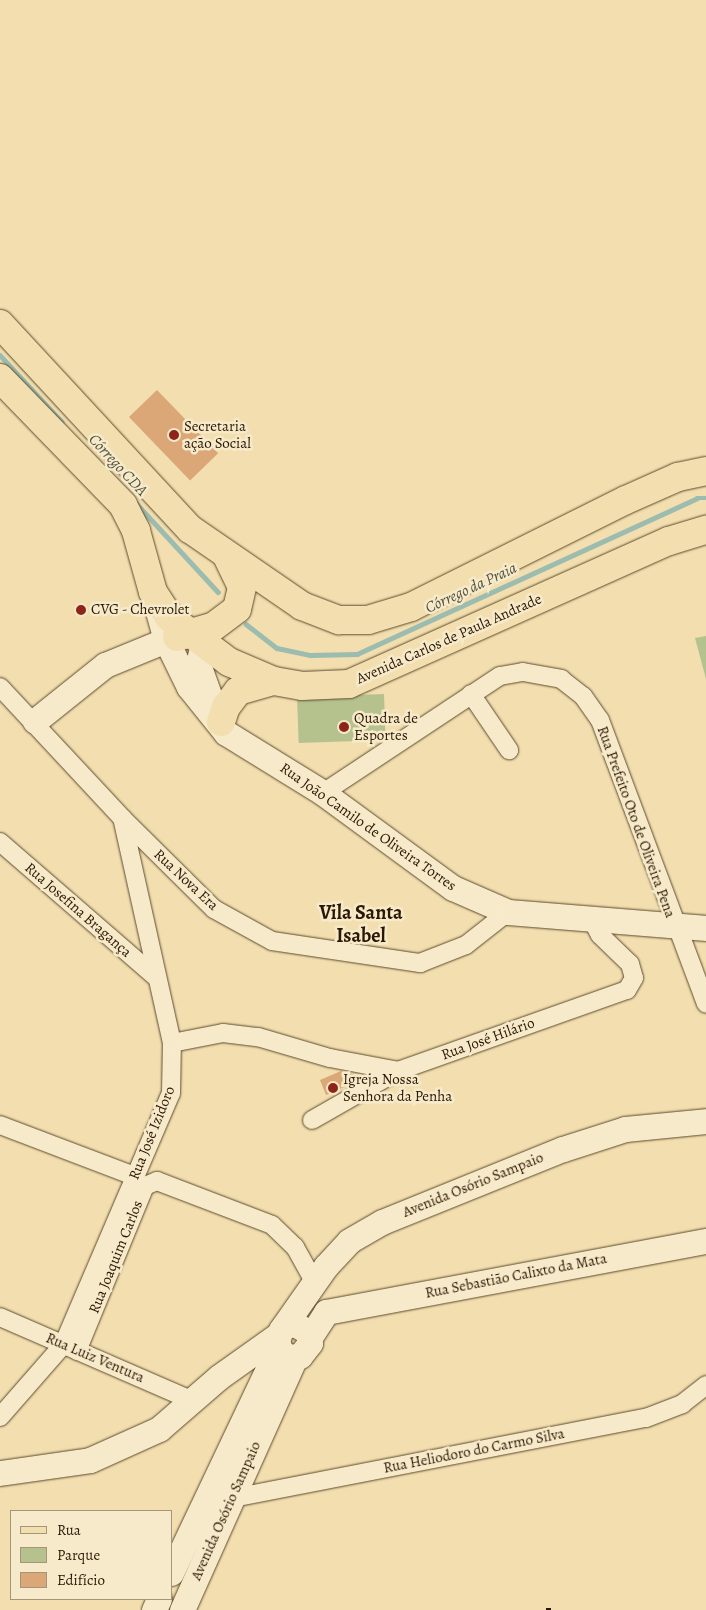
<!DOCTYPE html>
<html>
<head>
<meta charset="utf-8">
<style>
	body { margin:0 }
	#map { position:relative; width:706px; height:1610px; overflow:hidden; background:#f2deae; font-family:Alegreya,serif }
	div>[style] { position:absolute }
	.green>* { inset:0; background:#b6c28e; transform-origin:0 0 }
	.stream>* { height:4.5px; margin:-2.25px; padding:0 2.25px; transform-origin:2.25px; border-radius:2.25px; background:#9bbcaf }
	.building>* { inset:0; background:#dca777; transform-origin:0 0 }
	.roads { filter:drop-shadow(0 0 1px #5d4a2d) drop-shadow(0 0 1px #5d4a2d) }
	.street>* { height:18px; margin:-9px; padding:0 9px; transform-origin:9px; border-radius:9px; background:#f7eaca }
	.secondary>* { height:25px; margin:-12.5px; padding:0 12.5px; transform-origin:12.5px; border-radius:12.5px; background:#f7eaca }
	.primary>* { height:28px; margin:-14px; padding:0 14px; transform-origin:14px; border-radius:14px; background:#f2deae }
	.rail>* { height:4px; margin-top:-2px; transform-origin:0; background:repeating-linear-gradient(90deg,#2b1802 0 9px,transparent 0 18px) }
	.dots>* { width:14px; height:14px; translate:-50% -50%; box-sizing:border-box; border:2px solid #f7eaca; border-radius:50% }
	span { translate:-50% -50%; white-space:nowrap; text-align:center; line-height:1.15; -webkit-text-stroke:5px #f7eaca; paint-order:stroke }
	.poi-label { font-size:15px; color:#2b1802 }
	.left { translate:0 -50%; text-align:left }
	.street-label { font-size:15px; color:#2b1802 }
	.water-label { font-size:16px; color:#52513f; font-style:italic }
	.district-label { font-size:20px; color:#2b1802; font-weight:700 }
	.legend { position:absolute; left:10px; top:1510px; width:162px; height:90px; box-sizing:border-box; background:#f7eaca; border:1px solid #a5967a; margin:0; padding:6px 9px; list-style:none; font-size:15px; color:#2b1802 }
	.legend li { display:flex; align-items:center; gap:10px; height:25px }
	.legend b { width:25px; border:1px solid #a5967a }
</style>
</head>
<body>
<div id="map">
	<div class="green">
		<i style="clip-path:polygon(706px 636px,706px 679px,695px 638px)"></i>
		<i style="left:384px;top:694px;width:46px;height:87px;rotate:88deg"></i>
	</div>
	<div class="stream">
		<i style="left:0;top:355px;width:91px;rotate:47.2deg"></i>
		<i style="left:136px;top:503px;width:121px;rotate:47.3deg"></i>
		<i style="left:246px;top:624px;width:39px;rotate:38deg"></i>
		<i style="left:277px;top:648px;width:34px;rotate:12deg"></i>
		<i style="left:310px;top:655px;width:47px;rotate:-1.2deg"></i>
		<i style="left:357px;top:654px;width:374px;rotate:-24.6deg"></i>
		<i style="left:697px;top:498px;width:9px"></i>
	</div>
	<div class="building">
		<i style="left:157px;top:390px;width:88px;height:39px;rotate:46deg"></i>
		<i style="clip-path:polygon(341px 1071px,365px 1078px,326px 1095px,320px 1080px)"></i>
	</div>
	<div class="roads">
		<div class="street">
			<i style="left:0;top:687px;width:179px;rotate:47deg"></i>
			<i style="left:122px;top:818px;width:129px;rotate:44.7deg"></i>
			<i style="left:214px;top:909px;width:66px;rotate:28.9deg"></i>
			<i style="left:272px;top:941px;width:150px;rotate:8.5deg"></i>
			<i style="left:420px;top:963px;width:49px;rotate:-21.4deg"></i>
			<i style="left:466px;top:945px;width:53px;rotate:-38.2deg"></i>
			<i style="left:471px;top:694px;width:68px;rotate:55.8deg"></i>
			<i style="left:323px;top:793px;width:212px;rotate:-33.5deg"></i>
			<i style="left:500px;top:676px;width:23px;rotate:-10deg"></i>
			<i style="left:523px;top:672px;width:39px;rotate:10deg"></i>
			<i style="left:561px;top:679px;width:28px;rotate:38deg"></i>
			<i style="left:583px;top:696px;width:29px;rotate:55deg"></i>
			<i style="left:600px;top:720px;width:303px;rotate:69.5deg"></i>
			<i style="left:0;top:842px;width:208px;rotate:40.9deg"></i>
			<i style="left:172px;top:1043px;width:52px;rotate:-11.1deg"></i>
			<i style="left:223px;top:1033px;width:35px;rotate:7deg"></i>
			<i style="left:258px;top:1037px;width:75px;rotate:16.3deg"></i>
			<i style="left:330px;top:1058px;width:69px;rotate:10.8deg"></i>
			<i style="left:398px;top:1071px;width:243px;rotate:-19.5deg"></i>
			<i style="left:627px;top:990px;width:14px;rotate:-60deg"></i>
			<i style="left:634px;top:978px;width:15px;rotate:-106deg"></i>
			<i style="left:630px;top:964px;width:42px;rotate:-136deg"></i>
			<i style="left:600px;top:935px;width:19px;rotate:-118deg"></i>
			<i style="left:312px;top:1120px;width:99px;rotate:-29.7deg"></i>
			<i style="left:0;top:1125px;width:143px;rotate:20.8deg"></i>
			<i style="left:0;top:1317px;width:208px;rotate:23.5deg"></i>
			<i style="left:77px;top:1351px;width:178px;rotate:-67.6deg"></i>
			<i style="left:145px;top:1186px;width:13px;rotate:-23deg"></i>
			<i style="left:157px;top:1181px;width:123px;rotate:20.9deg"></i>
			<i style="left:272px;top:1225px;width:32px;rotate:44deg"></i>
			<i style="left:295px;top:1247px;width:37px;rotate:61deg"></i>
			<i style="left:0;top:1417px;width:96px;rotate:-48.8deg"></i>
			<i style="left:63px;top:1345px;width:274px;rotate:-66.8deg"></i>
			<i style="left:171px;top:1093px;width:50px;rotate:-88.9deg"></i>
			<i style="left:172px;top:1043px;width:230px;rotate:-102.5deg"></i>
			<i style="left:233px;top:1498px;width:421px;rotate:-11deg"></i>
			<i style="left:646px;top:1418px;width:39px;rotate:-21deg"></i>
			<i style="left:682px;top:1404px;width:31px;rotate:-38deg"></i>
		</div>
		<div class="secondary">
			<i style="left:154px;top:597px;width:45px;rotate:74.4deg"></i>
			<i style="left:166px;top:640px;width:52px;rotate:63.9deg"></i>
			<i style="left:189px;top:687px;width:59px;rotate:51.2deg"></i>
			<i style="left:226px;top:733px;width:114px;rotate:31.7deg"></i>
			<i style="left:323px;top:793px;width:161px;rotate:36.2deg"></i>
			<i style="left:453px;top:888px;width:60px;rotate:23.6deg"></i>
			<i style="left:508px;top:912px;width:199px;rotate:4.6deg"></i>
			<i style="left:203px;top:644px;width:21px;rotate:104deg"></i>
			<i style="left:198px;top:664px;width:41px;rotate:70.3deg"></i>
			<i style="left:35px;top:721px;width:90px;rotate:-38.7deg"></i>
			<i style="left:105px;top:665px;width:66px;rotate:-22.3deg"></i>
			<i style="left:284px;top:1326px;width:11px;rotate:-10deg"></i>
			<i style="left:295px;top:1324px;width:15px;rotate:32deg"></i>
			<i style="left:308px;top:1332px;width:11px;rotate:80deg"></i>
			<i style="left:310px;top:1343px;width:16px;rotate:128deg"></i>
			<i style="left:300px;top:1356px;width:11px;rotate:175deg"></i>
			<i style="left:289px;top:1357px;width:11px;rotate:-146deg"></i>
			<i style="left:280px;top:1351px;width:11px;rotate:-105deg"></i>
			<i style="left:277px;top:1340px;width:11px;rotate:-68deg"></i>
			<i style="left:281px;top:1330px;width:78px;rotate:-54.9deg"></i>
			<i style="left:326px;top:1266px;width:34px;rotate:-47deg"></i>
			<i style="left:349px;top:1241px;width:38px;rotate:-30deg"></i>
			<i style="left:382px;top:1222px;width:195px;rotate:-22deg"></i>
			<i style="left:563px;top:1149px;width:65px;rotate:-17.9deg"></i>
			<i style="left:625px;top:1129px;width:81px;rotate:-5.6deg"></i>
			<i style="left:310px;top:1337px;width:30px;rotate:-57deg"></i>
			<i style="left:326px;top:1312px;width:387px;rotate:-10.6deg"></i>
			<i style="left:0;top:1473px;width:91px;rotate:-8.2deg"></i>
			<i style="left:90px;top:1460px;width:76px;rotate:-24.2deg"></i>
			<i style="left:159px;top:1429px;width:79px;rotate:-40.9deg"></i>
			<i style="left:219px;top:1377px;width:72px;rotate:-35.4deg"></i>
			<i style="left:171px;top:1573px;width:249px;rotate:-64.6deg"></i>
			<i style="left:154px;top:1610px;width:12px;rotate:-66deg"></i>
			<i style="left:182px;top:1610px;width:277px;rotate:-65.9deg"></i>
		</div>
		<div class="primary">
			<i style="left:0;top:324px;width:280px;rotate:47.2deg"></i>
			<i style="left:190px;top:529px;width:136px;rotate:34.5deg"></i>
			<i style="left:302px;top:606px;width:40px;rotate:21deg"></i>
			<i style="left:339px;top:620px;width:29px"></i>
			<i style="left:368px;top:620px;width:45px;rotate:-16.8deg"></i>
			<i style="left:411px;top:607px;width:240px;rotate:-26.5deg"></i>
			<i style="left:626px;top:500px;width:57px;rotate:-23.9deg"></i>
			<i style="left:678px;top:477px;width:29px;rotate:-12deg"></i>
			<i style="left:0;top:378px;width:177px;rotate:45.9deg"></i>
			<i style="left:123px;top:505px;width:29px;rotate:63deg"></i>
			<i style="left:136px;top:531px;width:63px;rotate:74.4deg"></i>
			<i style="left:153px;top:592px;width:30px;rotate:57deg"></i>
			<i style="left:169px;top:617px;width:75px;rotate:36.9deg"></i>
			<i style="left:229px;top:662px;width:49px;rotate:22.9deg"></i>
			<i style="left:274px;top:681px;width:28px;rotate:10deg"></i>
			<i style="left:302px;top:686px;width:47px;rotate:-2.4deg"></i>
			<i style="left:349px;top:684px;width:350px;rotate:-24.1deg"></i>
			<i style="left:669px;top:541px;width:39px;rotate:-17deg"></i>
			<i style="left:177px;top:637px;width:37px;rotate:-16deg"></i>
			<i style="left:213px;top:627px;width:30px;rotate:-37deg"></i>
			<i style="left:237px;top:609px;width:23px;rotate:-77deg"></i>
			<i style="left:242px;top:587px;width:34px;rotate:-116deg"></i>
			<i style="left:221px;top:722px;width:16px;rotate:-72deg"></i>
			<i style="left:226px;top:707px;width:20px;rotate:-53deg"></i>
			<i style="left:238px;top:691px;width:37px;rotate:-16deg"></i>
		</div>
	</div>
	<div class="rail">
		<i style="left:546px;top:1610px;width:5px"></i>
	</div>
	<div class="dots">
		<i style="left:174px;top:435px;background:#8f2418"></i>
		<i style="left:81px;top:610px;background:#8f2418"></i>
		<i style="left:344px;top:727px;background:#8f2418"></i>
		<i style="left:333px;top:1088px;background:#8f2418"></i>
	</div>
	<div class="poi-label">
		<span class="left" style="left:184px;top:435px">Secretaria<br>ação Social</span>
		<span class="left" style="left:91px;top:610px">CVG - Chevrolet</span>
		<span class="left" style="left:354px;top:727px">Quadra de<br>Esportes</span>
		<span class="left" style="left:343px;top:1088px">Igreja Nossa<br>Senhora da Penha</span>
	</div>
	<div class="street-label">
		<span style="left:449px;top:639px;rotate:-24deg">Avenida Carlos de Paula Andrade</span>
		<span style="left:636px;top:822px;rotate:70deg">Rua Prefeito Oto de Oliveira Pena</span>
		<span style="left:368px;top:827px;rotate:35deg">Rua João Camilo de Oliveira Torres</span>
		<span style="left:186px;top:880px;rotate:43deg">Rua Nova Era</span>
		<span style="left:78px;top:910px;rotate:41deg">Rua Josefina Bragança</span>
		<span style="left:488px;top:1039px;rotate:-20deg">Rua José Hilário</span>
		<span style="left:152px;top:1133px;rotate:-68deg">Rua José Izidoro</span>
		<span style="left:473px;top:1185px;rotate:-22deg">Avenida Osório Sampaio</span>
		<span style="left:116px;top:1257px;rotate:-68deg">Rua Joaquim Carlos</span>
		<span style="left:516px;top:1276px;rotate:-11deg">Rua Sebastião Calixto da Mata</span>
		<span style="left:95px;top:1358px;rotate:23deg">Rua Luiz Ventura</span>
		<span style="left:474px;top:1451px;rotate:-11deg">Rua Heliodoro do Carmo Silva</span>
		<span style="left:226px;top:1511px;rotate:-66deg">Avenida Osório Sampaio</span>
	</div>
	<div class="water-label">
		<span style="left:118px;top:465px;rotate:47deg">Córrego CDA</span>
		<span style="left:471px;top:588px;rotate:-25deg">Córrego da Praia</span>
	</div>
	<div class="district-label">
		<span style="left:361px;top:924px">Vila Santa<br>Isabel</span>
	</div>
	<ul class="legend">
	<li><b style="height:6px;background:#f2deae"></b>Rua</li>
	<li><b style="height:14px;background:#b6c28e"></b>Parque</li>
	<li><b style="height:14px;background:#dca777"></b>Edifício</li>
	</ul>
</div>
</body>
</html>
